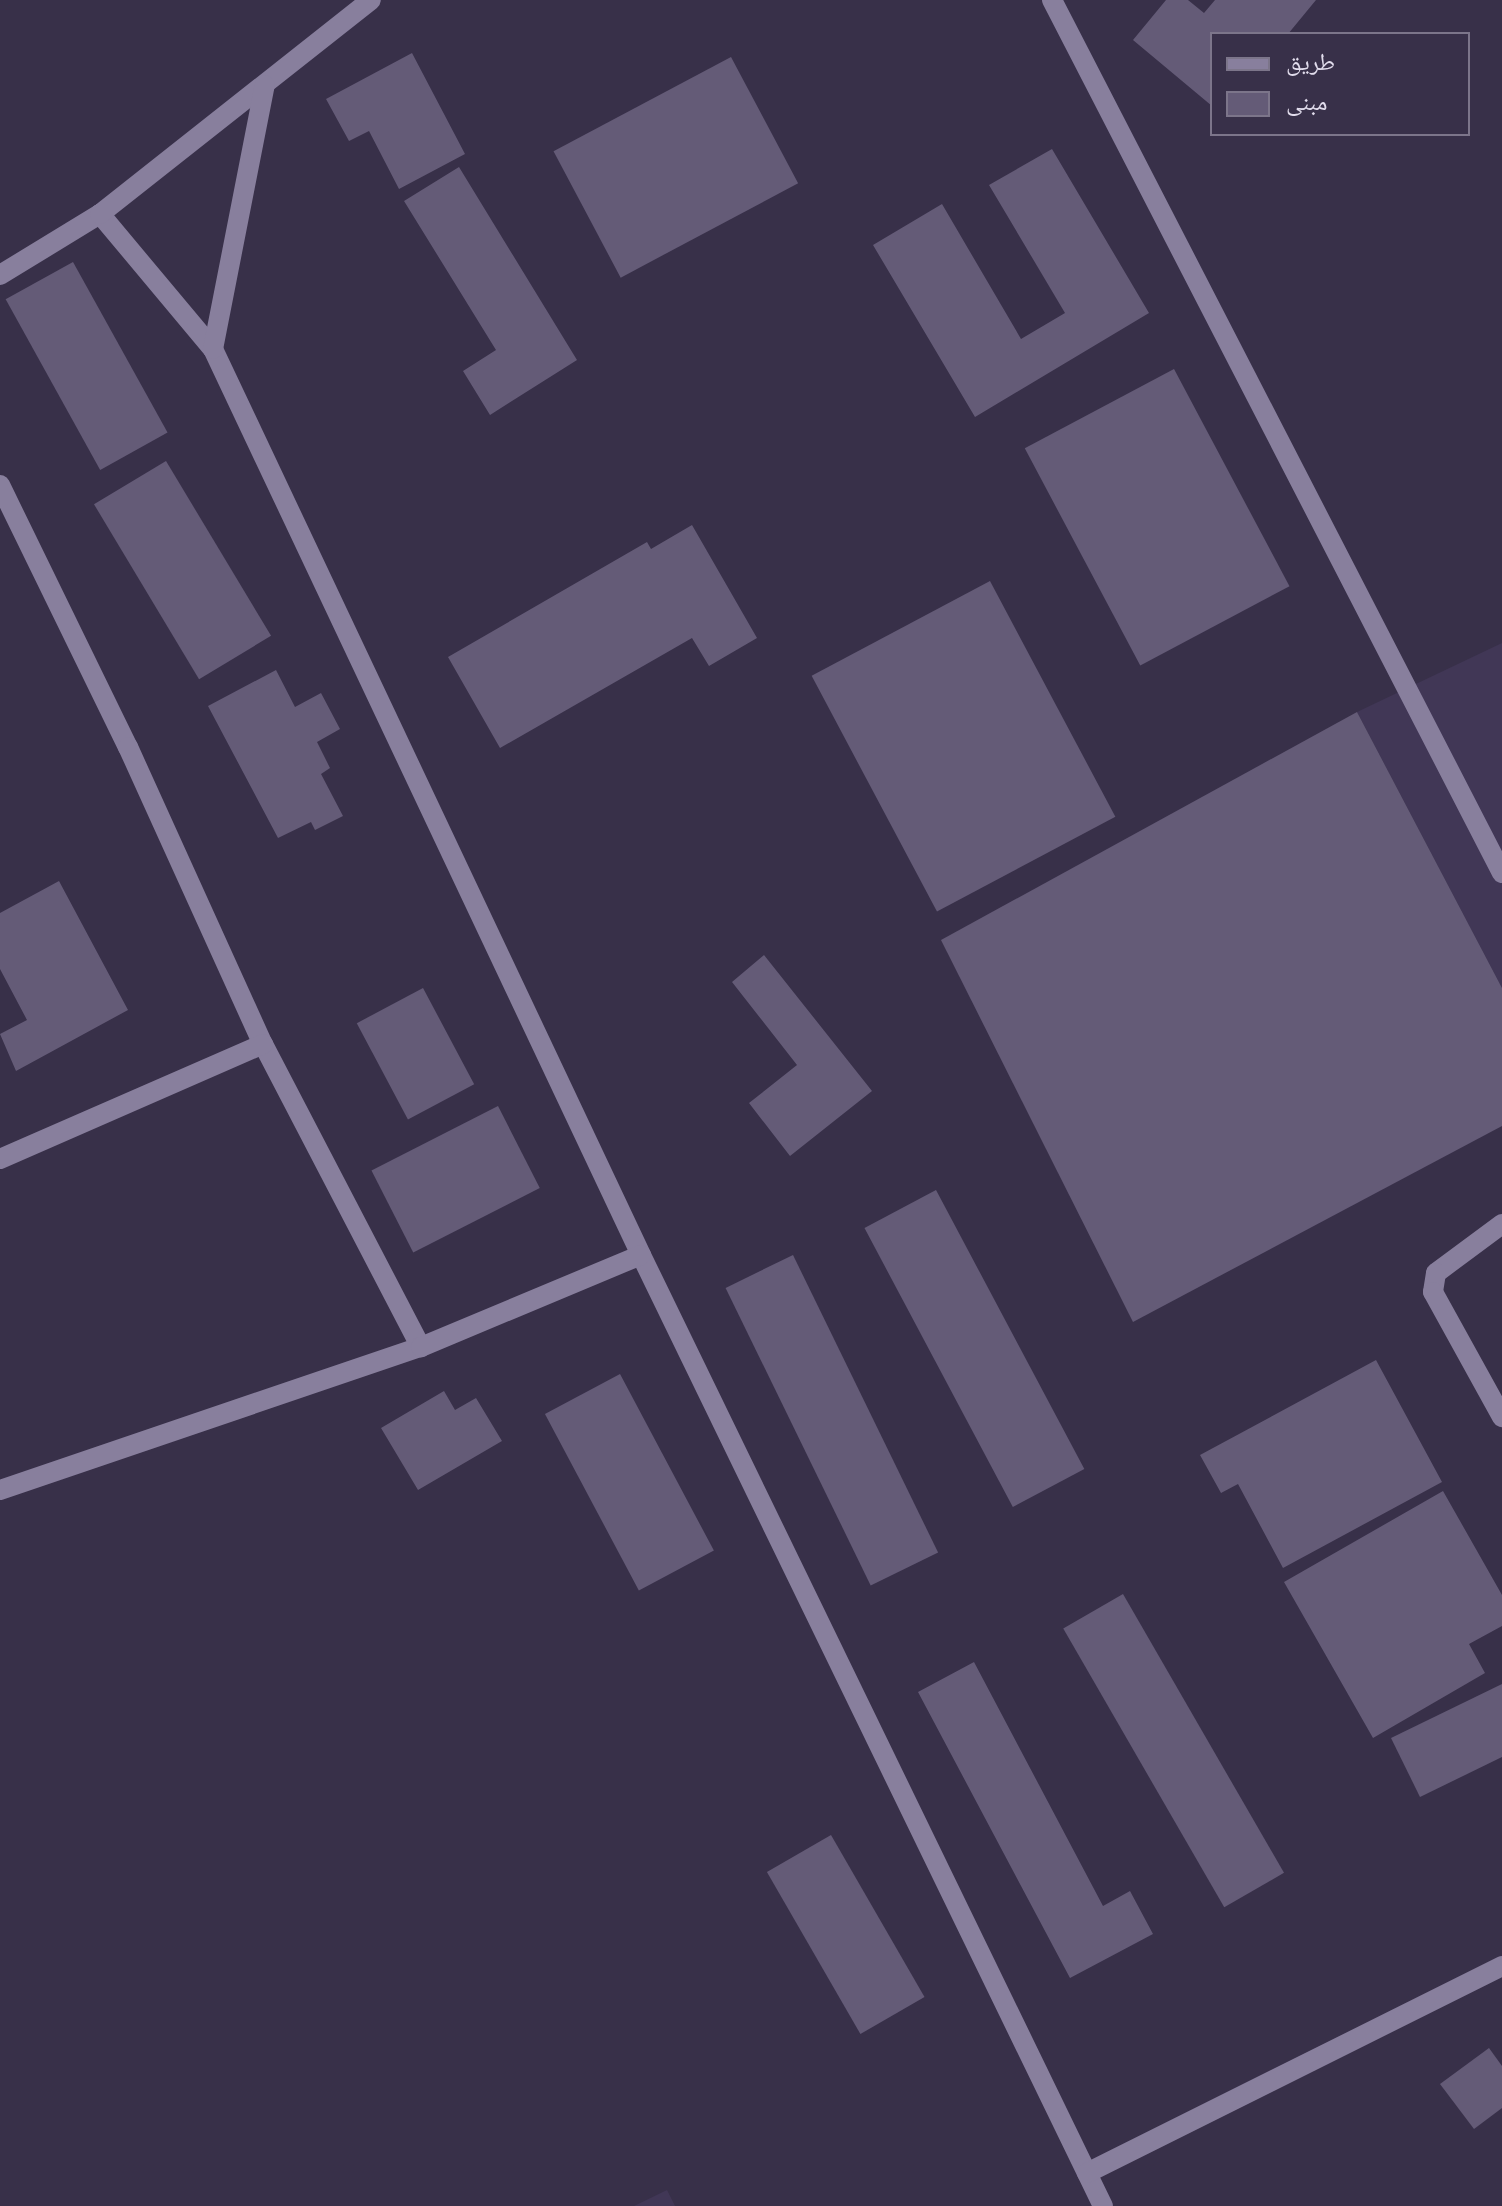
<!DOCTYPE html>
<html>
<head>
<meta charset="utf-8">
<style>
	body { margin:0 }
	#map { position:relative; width:1502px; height:2206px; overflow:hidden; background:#383049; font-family:Montserrat,"Noto Naskh Arabic",sans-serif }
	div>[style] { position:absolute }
	.built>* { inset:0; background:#413756 }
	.building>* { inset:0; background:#645b77; transform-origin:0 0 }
	.minor>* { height:20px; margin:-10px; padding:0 10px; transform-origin:10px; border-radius:10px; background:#887f9d }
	span { translate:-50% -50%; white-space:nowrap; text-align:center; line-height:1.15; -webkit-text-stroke:8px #383049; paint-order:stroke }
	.legend { position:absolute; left:1210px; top:32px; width:260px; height:104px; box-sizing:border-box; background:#383049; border:2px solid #7c758a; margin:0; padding:10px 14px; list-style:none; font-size:24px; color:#e1dcec }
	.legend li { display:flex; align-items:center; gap:16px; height:40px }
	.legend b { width:40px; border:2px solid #7c758a }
</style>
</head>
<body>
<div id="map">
	<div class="built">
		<i style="clip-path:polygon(1502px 643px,1502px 988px,1357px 712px)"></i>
		<i style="clip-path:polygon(667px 2190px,675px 2206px,634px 2206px)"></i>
	</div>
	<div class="building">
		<i style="clip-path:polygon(1166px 0,1188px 0,1204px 13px,1215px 0,1316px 0,1288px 34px,1212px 34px,1212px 106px,1133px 40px)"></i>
		<i style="clip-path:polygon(412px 53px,465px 154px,399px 189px,369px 131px,349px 141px,326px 99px)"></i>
		<i style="left:731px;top:57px;width:143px;height:201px;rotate:62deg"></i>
		<i style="clip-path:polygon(1052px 149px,1149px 313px,975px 417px,873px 245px,942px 204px,1021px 339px,1065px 313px,989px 185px)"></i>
		<i style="clip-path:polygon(459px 167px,577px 360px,490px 415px,463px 371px,496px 350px,404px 201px)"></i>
		<i style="left:73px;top:262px;width:195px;height:77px;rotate:61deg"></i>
		<i style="left:1174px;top:369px;width:246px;height:169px;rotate:62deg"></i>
		<i style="left:166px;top:461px;width:204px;height:84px;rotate:59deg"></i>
		<i style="clip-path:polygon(692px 525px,757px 638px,709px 666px,692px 638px,500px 748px,448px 657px,647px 542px,651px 549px)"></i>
		<i style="left:990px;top:581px;width:267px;height:202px;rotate:62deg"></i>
		<i style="clip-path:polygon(276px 670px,295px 707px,321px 693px,340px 729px,317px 742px,330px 768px,321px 774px,343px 816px,315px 830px,311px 822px,278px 838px,208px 706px)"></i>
		<i style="clip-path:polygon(1357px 712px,1502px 988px,1502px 1126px,1133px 1322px,941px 940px)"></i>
		<i style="clip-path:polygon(59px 881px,128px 1010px,16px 1071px,0 1034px,27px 1020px,0 969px,0 913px)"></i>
		<i style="clip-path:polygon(764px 955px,872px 1091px,790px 1156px,749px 1103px,797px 1065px,732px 982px)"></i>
		<i style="left:423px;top:988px;width:109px;height:75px;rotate:62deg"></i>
		<i style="left:498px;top:1106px;width:92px;height:142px;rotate:63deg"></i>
		<i style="left:936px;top:1190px;width:316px;height:81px;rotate:62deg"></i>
		<i style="left:793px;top:1255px;width:331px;height:75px;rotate:64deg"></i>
		<i style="clip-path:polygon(1376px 1360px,1442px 1482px,1283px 1568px,1238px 1484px,1221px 1493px,1200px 1455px)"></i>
		<i style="left:620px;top:1374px;width:200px;height:85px;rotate:62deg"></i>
		<i style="clip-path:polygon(444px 1391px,455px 1410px,476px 1398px,502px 1441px,418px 1490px,381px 1428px)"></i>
		<i style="clip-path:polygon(1443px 1491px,1502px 1595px,1502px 1626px,1469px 1644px,1485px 1673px,1373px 1738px,1284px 1582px)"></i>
		<i style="left:1123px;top:1594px;width:322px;height:69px;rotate:60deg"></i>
		<i style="clip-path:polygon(974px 1662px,1103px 1906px,1130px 1891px,1153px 1934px,1070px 1978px,918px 1692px)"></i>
		<i style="clip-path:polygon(1502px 1684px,1502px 1757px,1420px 1797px,1391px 1738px)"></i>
		<i style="left:831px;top:1835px;width:187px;height:74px;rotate:60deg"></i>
		<i style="clip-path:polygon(1489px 2048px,1502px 2066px,1502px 2108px,1474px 2129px,1440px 2084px)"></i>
	</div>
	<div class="minor">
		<i style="left:1052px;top:0;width:982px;rotate:62.73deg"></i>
		<i style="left:100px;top:214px;width:176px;rotate:50.1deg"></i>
		<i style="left:213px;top:349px;width:1002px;rotate:64.71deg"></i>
		<i style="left:641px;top:1255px;width:1057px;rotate:64.09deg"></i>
		<i style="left:0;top:275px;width:117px;rotate:-31.4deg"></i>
		<i style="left:100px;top:214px;width:345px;rotate:-38.3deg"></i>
		<i style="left:213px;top:349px;width:269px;rotate:-78.9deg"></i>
		<i style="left:0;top:485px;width:292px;rotate:64deg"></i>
		<i style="left:128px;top:747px;width:326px;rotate:65.6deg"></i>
		<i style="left:263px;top:1044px;width:342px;rotate:62.5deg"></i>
		<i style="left:0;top:1159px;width:287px;rotate:-23.6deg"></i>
		<i style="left:1502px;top:1224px;width:82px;rotate:143.4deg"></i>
		<i style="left:1436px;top:1273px;width:19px;rotate:99deg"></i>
		<i style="left:1433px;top:1292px;width:143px;rotate:61.1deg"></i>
		<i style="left:0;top:1490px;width:445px;rotate:-18.8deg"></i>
		<i style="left:421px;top:1347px;width:238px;rotate:-22.7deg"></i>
		<i style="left:1087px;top:2173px;width:464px;rotate:-26.5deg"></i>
	</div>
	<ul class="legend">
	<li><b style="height:10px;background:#887f9d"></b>طريق</li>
	<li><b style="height:22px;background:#645b77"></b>مبنى</li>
	</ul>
</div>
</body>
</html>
